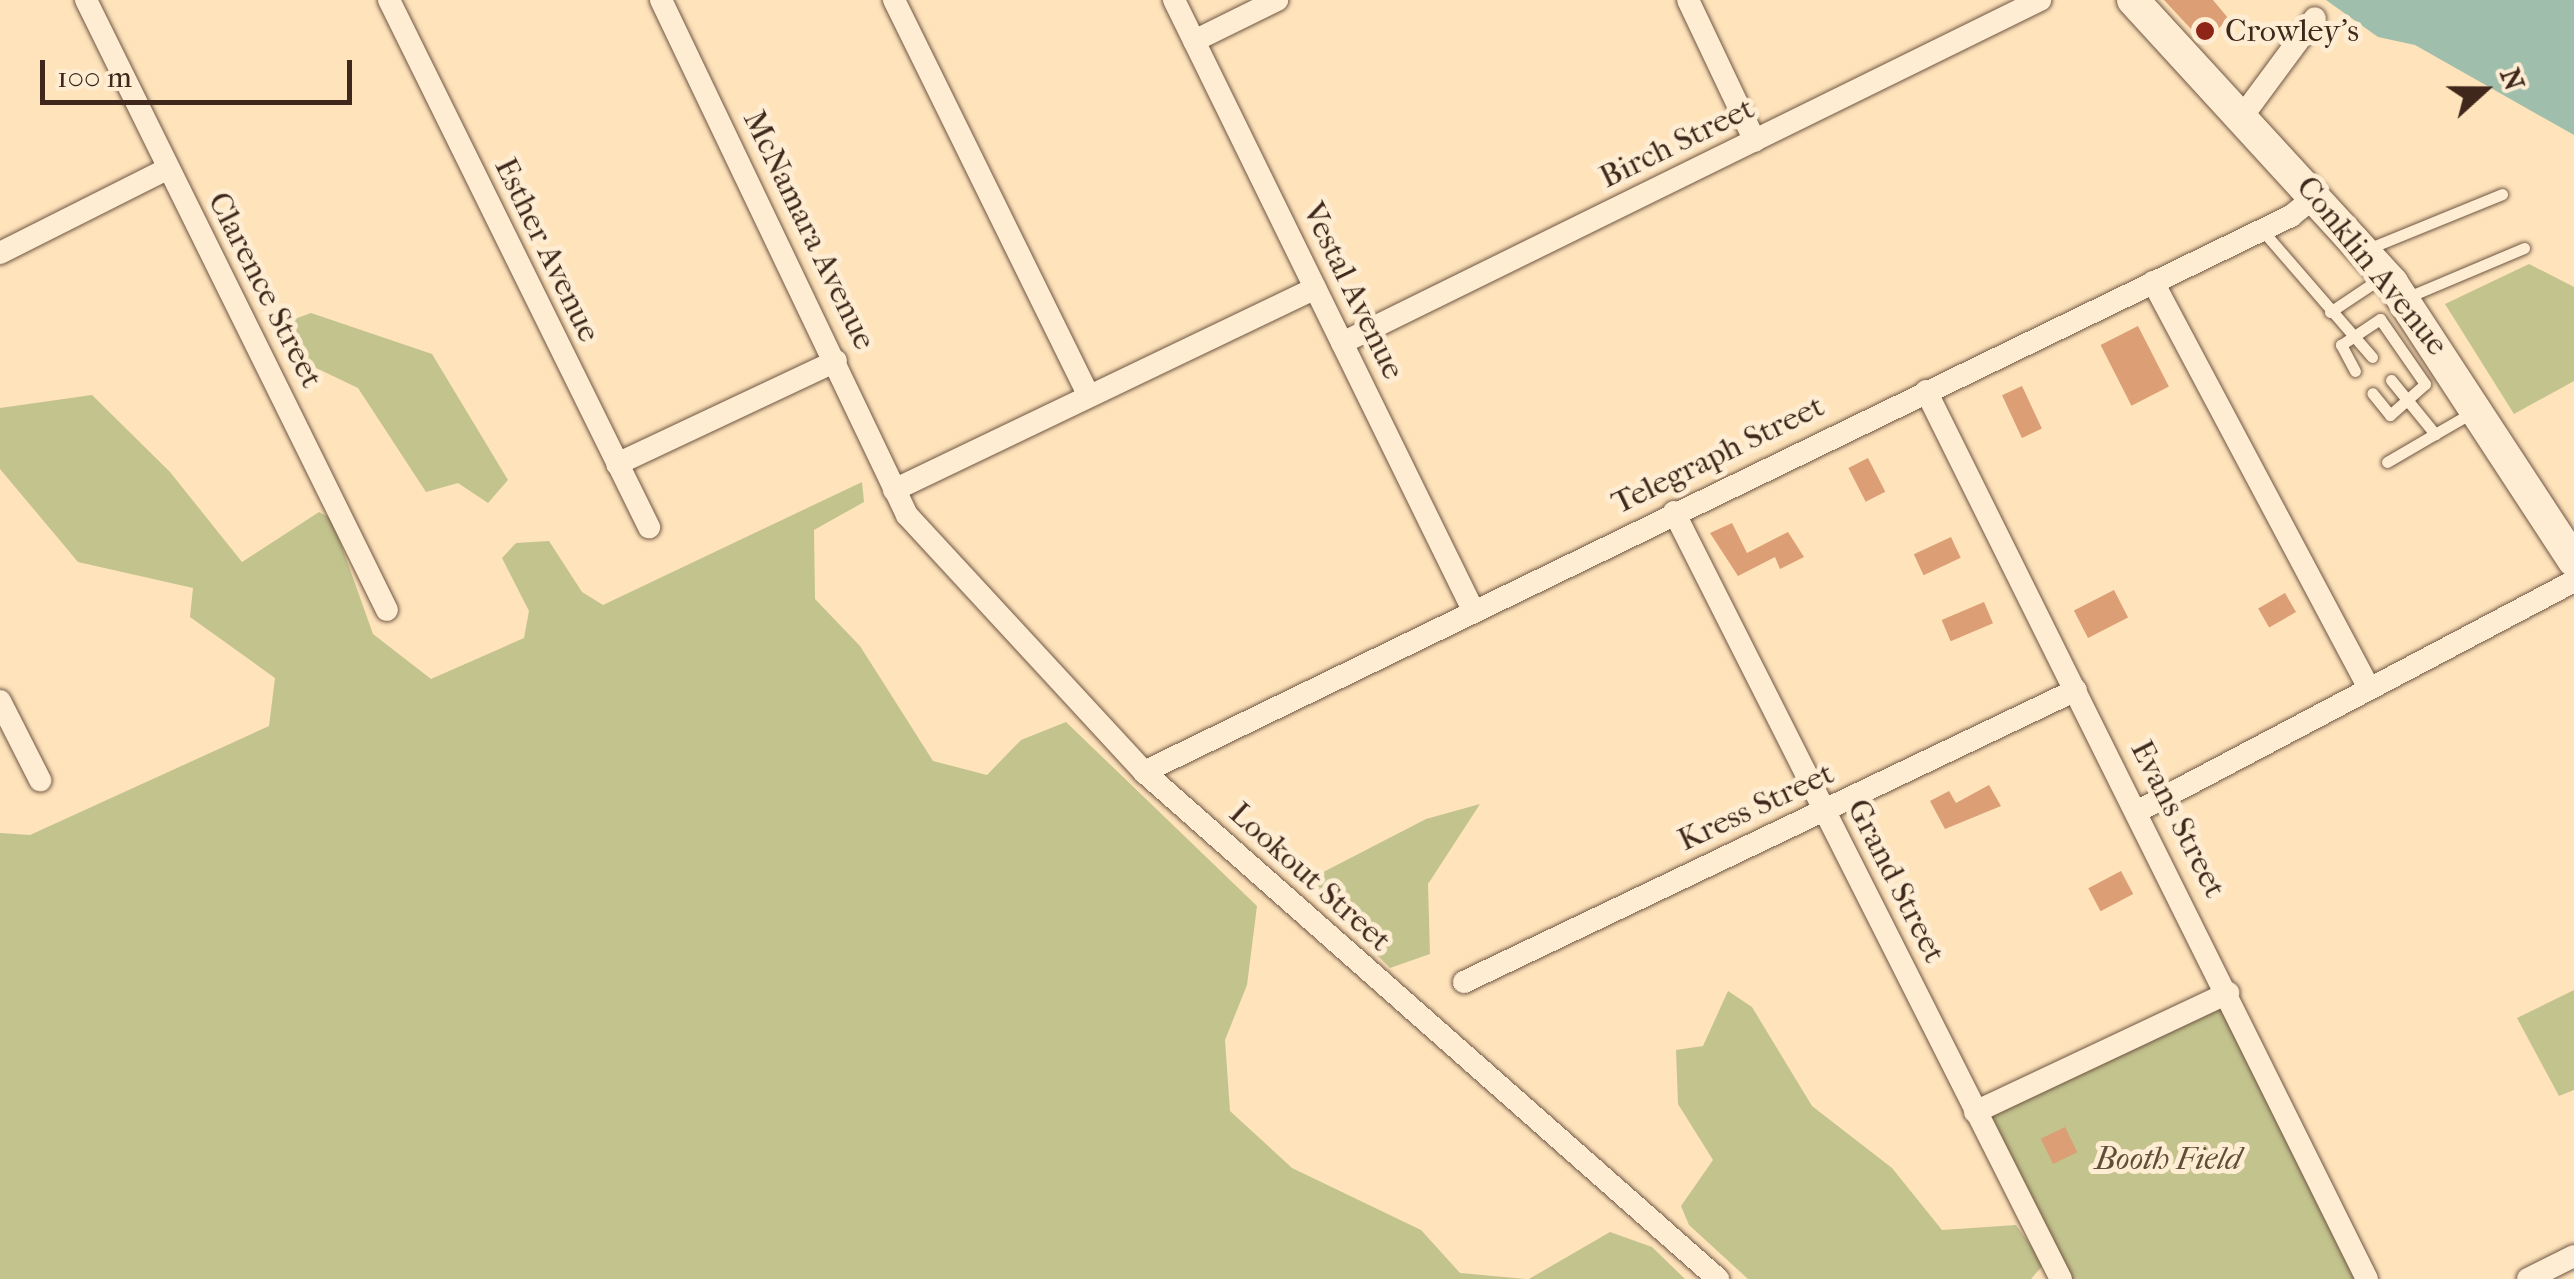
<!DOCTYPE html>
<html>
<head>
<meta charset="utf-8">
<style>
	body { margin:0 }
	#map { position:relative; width:2574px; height:1279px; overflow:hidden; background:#fee3bb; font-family:"IM FELL French Canon",serif }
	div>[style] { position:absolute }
	.green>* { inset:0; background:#c3c38e }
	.water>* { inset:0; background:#a0beac }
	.building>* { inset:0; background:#dc9e75; transform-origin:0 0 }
	.roads { filter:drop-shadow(0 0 2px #6f5643) drop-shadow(0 0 2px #6f5643) }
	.lane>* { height:11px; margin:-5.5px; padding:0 5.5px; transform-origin:5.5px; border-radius:5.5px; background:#feedd3 }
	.street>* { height:22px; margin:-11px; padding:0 11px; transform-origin:11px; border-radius:11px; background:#feedd3 }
	.secondary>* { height:32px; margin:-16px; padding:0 16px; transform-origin:16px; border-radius:16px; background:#feedd3 }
	.dots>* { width:28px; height:28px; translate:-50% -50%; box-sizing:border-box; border:5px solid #feedd3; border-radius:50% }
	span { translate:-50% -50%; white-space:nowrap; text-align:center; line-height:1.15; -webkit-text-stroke:10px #feedd3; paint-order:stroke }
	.poi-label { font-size:32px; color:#3f271b }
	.left { translate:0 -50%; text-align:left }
	.street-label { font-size:32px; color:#3f271b }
	.park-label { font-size:32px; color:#604e38; font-style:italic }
	.north { position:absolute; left:2434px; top:40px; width:100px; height:100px; -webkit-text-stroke:8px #feedd3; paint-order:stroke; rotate:69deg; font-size:28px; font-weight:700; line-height:40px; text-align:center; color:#3f271b }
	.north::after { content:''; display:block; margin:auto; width:35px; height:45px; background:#3f271b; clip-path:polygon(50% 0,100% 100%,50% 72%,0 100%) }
	.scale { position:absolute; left:40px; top:60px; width:312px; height:45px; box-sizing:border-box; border:5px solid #3f271b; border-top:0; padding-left:12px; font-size:30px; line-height:35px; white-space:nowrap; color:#3f271b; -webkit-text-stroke:8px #feedd3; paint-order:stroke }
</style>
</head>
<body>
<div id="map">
	<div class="green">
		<i style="clip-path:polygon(2529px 264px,2574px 287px,2574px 381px,2514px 414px,2445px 304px)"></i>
		<i style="clip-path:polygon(311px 313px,432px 354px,508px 480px,488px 503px,458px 483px,426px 492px,358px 388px,287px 354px,284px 323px)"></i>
		<i style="clip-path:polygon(92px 395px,170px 472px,242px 562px,319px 512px,332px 519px,373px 634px,431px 679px,524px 638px,529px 611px,502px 558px,516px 543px,549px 541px,582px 592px,603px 605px,862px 482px,864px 502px,814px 530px,815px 599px,860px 646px,933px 761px,987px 775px,1021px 740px,1066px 722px,1257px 906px,1247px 985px,1225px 1040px,1230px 1111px,1292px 1168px,1421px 1230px,1460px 1273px,1526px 1279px,0 1279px,0 833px,30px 835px,269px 726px,275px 678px,190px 617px,193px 588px,78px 562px,0 469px,0 408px)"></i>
		<i style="clip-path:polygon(1480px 804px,1428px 884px,1430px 954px,1390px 968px,1304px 882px,1426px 819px)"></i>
		<i style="clip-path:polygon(2574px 990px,2574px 1090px,2559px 1096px,2517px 1018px)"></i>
		<i style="clip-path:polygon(1728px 991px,1752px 1007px,1812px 1106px,1892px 1168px,1942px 1230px,2016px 1225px,2044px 1264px,2031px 1279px,1748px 1279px,1689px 1225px,1681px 1206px,1713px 1160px,1678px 1104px,1676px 1050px,1703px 1046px)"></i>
		<i style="clip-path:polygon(2224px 1002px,2360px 1279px,2069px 1279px,1985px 1115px)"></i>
		<i style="clip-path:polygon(1610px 1232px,1652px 1247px,1685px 1279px,1529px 1279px)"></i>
	</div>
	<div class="water">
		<i style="clip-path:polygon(2326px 0,2574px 0,2574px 135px,2415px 45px,2378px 37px)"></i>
	</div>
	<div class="building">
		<i style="clip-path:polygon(2164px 0,2213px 0,2228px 18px,2205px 44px)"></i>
		<i style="left:2138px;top:326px;width:68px;height:42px;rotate:63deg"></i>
		<i style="left:2022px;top:386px;width:47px;height:22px;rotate:65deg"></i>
		<i style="left:1868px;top:458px;width:38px;height:22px;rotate:63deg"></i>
		<i style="clip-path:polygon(1732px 523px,1747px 553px,1788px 532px,1804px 557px,1780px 569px,1775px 557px,1738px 576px,1710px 533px)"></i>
		<i style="left:1951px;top:537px;width:23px;height:41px;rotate:65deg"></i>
		<i style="left:2114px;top:590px;width:31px;height:45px;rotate:63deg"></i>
		<i style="left:2285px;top:593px;width:22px;height:31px;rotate:60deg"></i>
		<i style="left:1984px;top:602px;width:23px;height:46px;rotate:67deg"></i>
		<i style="clip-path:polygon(1989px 785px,2001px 806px,1945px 829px,1930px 801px,1949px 791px,1956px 803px)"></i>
		<i style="left:2121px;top:871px;width:26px;height:37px;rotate:62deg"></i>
		<i style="left:2065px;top:1127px;width:28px;height:27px;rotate:64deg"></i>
	</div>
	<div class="roads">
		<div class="lane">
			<i style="left:2262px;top:230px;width:168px;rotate:49.1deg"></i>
			<i style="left:2365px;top:250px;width:148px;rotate:-22.2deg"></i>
			<i style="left:2408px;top:297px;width:126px;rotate:-22.9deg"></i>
			<i style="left:2330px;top:312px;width:61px;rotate:-33.7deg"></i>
			<i style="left:2355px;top:371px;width:30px;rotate:-118deg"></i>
			<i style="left:2341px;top:345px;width:47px;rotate:-33.7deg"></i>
			<i style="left:2380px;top:319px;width:79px;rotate:55.3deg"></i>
			<i style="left:2425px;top:384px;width:47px;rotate:138.5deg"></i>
			<i style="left:2390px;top:415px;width:28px;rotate:-129deg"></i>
			<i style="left:2391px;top:380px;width:70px;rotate:50.8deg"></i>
			<i style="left:2435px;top:434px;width:46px;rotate:-29.9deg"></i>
			<i style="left:2387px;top:462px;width:56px;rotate:-30.3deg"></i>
		</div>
		<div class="street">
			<i style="left:86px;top:0;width:680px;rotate:63.74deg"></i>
			<i style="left:389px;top:0;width:588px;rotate:63.74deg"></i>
			<i style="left:661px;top:0;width:571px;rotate:64.47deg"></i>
			<i style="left:907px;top:515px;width:350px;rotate:47.3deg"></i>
			<i style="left:1144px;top:772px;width:766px;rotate:41.45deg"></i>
			<i style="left:894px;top:0;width:441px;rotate:63.8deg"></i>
			<i style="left:1174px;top:0;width:679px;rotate:63.89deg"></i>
			<i style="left:1688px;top:0;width:156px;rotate:64.6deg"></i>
			<i style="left:1194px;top:41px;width:93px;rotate:-26.3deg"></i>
			<i style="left:2244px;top:114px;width:119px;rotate:-53.5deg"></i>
			<i style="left:0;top:253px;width:187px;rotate:-26.7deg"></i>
			<i style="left:2153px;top:282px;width:459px;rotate:62deg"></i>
			<i style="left:1342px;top:343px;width:778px;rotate:-26.17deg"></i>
			<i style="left:1926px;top:391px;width:991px;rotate:63.59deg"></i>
			<i style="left:617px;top:464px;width:242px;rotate:-25.2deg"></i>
			<i style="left:894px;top:490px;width:467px;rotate:-25.6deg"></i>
			<i style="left:1674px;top:512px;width:859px;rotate:63.23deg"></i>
			<i style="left:0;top:701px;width:89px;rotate:63.1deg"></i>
			<i style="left:1144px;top:772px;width:1275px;rotate:-25.86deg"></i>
			<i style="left:2291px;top:216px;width:35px;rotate:-39deg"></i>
			<i style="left:2138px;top:811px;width:493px;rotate:-27.8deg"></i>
			<i style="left:1464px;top:982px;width:678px;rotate:-25.51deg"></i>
			<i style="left:1975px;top:1112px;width:280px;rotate:-25.2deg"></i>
			<i style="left:2528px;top:1279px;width:51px;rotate:-26.6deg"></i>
		</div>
		<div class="secondary">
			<i style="left:2133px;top:0;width:384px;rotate:47.5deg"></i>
			<i style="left:2392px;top:283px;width:332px;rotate:56.8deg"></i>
		</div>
	</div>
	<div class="dots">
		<i style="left:2205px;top:31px;background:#8f2418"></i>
	</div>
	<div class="poi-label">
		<span class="left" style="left:2225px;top:31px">Crowley's</span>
	</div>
	<div class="street-label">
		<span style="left:1677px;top:143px;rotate:-26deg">Birch Street</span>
		<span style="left:809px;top:230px;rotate:64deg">McNamara Avenue</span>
		<span style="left:547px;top:250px;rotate:64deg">Esther Avenue</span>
		<span style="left:2372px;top:266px;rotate:51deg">Conklin Avenue</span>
		<span style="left:265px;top:290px;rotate:63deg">Clarence Street</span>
		<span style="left:1353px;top:291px;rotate:64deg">Vestal Avenue</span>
		<span style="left:1718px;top:455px;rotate:-26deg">Telegraph Street</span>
		<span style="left:1756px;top:807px;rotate:-25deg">Kress Street</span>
		<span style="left:2178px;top:819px;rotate:63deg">Evans Street</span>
		<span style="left:1310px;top:877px;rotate:42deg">Lookout Street</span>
		<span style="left:1896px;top:881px;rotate:63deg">Grand Street</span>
	</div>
	<div class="park-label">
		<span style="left:2168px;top:1159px">Booth Field</span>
	</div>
	<div class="north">N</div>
	<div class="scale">100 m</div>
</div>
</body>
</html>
